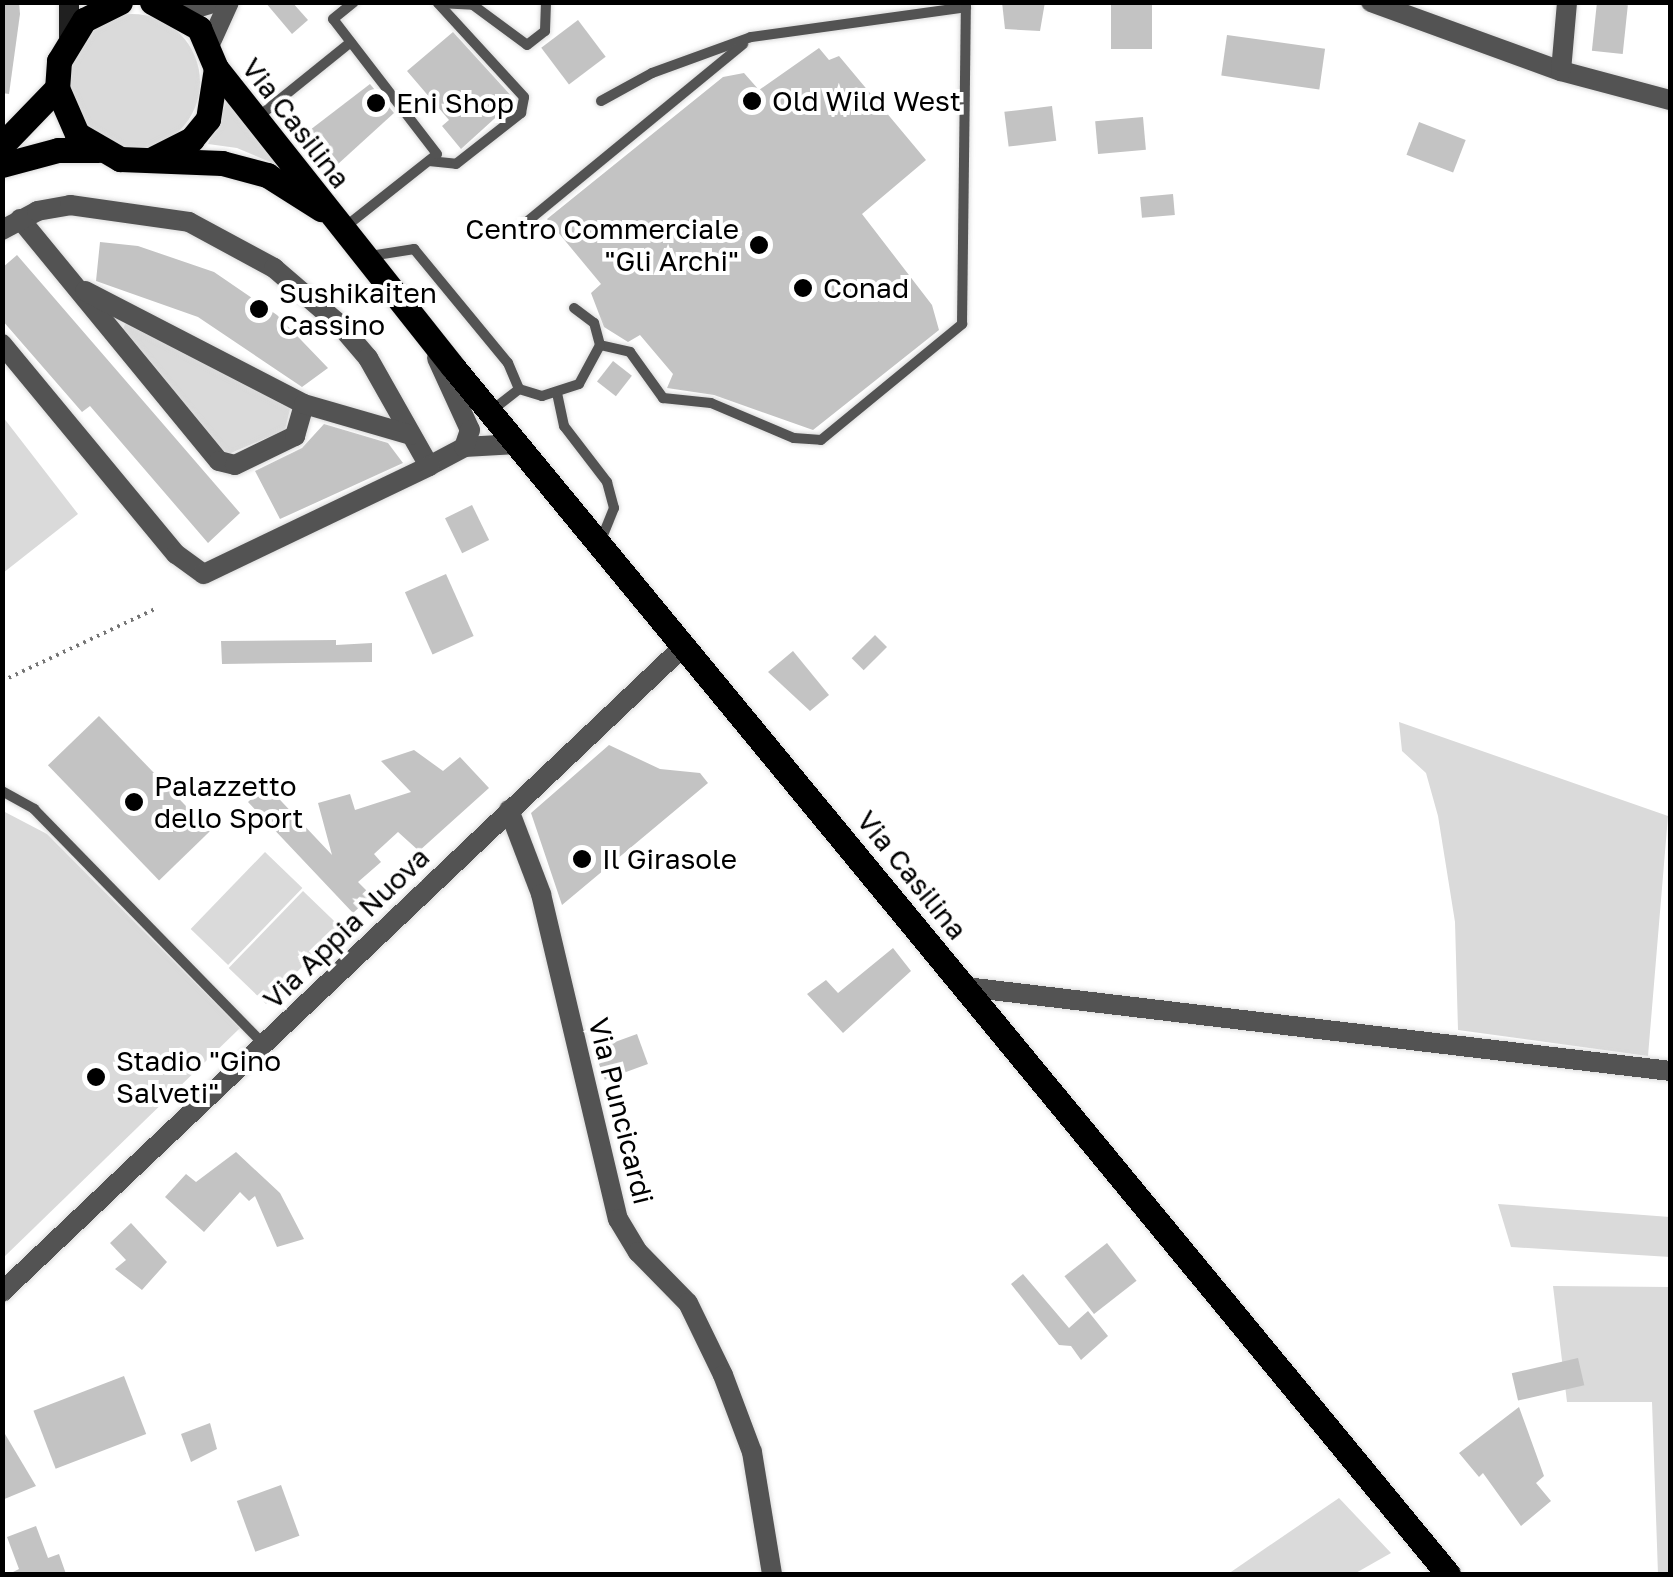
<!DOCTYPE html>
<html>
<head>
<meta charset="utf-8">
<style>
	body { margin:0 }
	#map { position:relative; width:1673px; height:1577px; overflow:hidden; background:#fff; font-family:"Golos Text",sans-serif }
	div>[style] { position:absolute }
	.green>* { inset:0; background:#dadada; transform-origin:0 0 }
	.round { border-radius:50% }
	.building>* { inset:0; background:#c3c3c3; transform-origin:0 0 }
	.path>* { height:4px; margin-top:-2px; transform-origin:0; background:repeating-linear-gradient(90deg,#757575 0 2.5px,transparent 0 7.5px) }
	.roads { filter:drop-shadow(0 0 2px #dbdbdb) drop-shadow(0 0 2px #dbdbdb) }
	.service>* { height:10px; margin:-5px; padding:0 5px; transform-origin:5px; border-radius:5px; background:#535353 }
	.minor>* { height:20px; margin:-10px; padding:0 10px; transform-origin:10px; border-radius:10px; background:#535353 }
	.tertiary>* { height:20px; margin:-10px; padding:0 10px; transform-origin:10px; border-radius:10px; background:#535353 }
	.secondary>* { height:20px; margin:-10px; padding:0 10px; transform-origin:10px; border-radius:10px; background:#202020 }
	.primary>* { height:25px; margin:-12.5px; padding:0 12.5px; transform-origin:12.5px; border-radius:12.5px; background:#000 }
	.dots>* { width:28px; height:28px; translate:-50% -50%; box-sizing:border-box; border:5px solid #fff; border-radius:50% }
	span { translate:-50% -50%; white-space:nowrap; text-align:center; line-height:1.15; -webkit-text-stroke:8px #fff; paint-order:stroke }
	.poi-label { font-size:28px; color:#000 }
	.left { translate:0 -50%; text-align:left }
	.right { translate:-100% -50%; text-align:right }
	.street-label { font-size:28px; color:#000 }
	.frame { position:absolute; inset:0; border:5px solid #000; pointer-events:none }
</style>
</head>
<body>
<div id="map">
	<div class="green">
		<i class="round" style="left:64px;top:14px;width:136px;height:136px"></i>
		<i style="clip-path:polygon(227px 101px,282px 167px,237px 148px,208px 144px)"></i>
		<i style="clip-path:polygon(127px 319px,286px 400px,290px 409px,285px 430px,224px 456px,121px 334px)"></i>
		<i style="clip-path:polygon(3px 417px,78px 514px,3px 573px)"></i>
		<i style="clip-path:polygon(1399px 722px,1668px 816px,1648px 1056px,1458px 1030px,1455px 922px,1438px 816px,1426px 773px,1402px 751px)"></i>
		<i style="clip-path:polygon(3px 811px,47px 834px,240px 1028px,3px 1258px)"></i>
		<i style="left:265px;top:852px;width:52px;height:107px;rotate:44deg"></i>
		<i style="left:303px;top:891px;width:52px;height:107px;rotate:44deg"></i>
		<i style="clip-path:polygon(1498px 1204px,1670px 1217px,1670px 1257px,1511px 1247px)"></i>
		<i style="clip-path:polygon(1553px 1286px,1670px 1287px,1670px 1574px,1658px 1574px,1652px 1402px,1567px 1402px)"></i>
		<i style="clip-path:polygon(1339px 1498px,1391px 1553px,1354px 1574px,1228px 1574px)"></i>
	</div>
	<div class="building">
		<i style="clip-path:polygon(2px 2px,19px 2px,20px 14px,9px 94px,2px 93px)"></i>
		<i style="clip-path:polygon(265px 2px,292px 2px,308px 20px,292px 34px)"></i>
		<i style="clip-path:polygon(1002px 2px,1045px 2px,1040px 31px,1005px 29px)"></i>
		<i style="left:1111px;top:2px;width:41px;height:47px"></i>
		<i style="left:1597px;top:2px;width:31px;height:49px;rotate:6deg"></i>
		<i style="left:578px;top:20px;width:46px;height:46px;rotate:53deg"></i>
		<i style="clip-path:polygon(453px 32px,515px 100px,461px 149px,442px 126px,449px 120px,407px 71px)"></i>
		<i style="left:1227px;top:35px;width:99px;height:41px;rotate:8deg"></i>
		<i style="clip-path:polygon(819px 48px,829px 60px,839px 56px,926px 160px,862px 214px,932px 305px,939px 330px,813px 430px,714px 395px,667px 388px,673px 374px,640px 335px,628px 342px,604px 327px,591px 293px,601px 284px,547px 219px,723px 77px,744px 73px,759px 90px)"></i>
		<i style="clip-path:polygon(370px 84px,394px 113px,338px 164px,310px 130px)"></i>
		<i style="left:1052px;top:106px;width:35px;height:48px;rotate:83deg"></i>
		<i style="left:1143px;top:117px;width:33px;height:48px;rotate:85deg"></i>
		<i style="left:1419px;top:122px;width:50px;height:35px;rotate:21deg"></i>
		<i style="left:1173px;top:194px;width:21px;height:33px;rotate:85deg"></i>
		<i style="clip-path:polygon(100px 242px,138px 246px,214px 272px,277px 315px,328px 368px,302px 387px,198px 317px,96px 281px)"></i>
		<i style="clip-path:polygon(17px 255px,240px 513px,208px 543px,90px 406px,82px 412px,2px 320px,2px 268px)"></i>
		<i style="left:613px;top:361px;width:24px;height:26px;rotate:38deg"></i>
		<i style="clip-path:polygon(324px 424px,388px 443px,403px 463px,280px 519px,255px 471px,302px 448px)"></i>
		<i style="left:472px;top:505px;width:39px;height:30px;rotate:64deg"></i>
		<i style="left:446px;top:574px;width:68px;height:45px;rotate:66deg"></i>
		<i style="left:875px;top:635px;width:17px;height:33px;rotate:45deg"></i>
		<i style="clip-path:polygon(336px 640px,336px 645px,372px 643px,372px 662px,222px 664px,221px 641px)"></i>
		<i style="clip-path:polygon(793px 651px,829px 695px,810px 711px,768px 672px)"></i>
		<i style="left:99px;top:716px;width:160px;height:71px;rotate:46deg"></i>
		<i style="clip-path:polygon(609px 745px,660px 769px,700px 773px,708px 783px,562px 905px,531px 813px)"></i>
		<i style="clip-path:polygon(414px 750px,443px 771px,460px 757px,489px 788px,419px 851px,398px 832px,374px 854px,381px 862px,358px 882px,372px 896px,353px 913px,248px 802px,266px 785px,332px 855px,318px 803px,350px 794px,355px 810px,411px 792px,381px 761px)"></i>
		<i style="clip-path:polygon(893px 948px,911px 971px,843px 1033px,807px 994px,826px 980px,838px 993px)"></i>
		<i style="left:637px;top:1034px;width:32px;height:46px;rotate:70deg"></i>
		<i style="clip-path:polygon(236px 1152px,280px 1193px,304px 1239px,277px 1247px,255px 1196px,249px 1201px,240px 1192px,204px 1232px,165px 1197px,186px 1174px,196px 1182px)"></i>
		<i style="clip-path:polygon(131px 1223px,167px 1262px,142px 1290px,115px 1269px,126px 1260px,110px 1243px)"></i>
		<i style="left:1107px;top:1243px;width:48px;height:54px;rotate:52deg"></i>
		<i style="clip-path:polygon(1023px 1274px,1069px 1328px,1088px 1311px,1108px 1336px,1081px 1360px,1071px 1346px,1059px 1345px,1011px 1284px)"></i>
		<i style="left:1578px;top:1358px;width:28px;height:68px;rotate:77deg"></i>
		<i style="left:124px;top:1376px;width:62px;height:97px;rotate:69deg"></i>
		<i style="clip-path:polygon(1519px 1407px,1544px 1476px,1536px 1483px,1551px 1501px,1521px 1526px,1483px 1473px,1479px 1477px,1459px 1453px)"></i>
		<i style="clip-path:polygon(210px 1423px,217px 1449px,191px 1462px,181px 1434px)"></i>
		<i style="clip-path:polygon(2px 1429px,36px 1486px,2px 1500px)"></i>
		<i style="left:281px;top:1485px;width:54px;height:47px;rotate:70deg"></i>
		<i style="clip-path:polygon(36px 1526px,48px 1558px,59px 1554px,66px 1574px,9px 1574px,19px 1569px,7px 1537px)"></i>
	</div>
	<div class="path">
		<i style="left:2px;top:681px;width:169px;rotate:-25.2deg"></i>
	</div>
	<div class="roads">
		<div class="service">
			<i style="left:438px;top:3px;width:35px;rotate:3deg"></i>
			<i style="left:473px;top:5px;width:67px;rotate:36.5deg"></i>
			<i style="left:527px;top:45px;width:23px;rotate:-38deg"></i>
			<i style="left:545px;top:31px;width:29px;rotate:-88deg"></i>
			<i style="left:601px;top:101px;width:58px;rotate:-28.8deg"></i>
			<i style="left:652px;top:73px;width:105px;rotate:-20deg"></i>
			<i style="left:751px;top:37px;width:217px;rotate:-7.9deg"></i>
			<i style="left:258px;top:117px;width:119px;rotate:-38.9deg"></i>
			<i style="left:429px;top:161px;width:27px;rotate:6deg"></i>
			<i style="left:456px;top:164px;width:83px;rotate:-38.1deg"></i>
			<i style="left:521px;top:113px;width:16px;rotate:-79deg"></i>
			<i style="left:524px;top:97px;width:127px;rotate:-132.5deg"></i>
			<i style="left:523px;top:225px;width:285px;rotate:-39.4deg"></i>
			<i style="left:345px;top:227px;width:117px;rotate:-38.4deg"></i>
			<i style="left:437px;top:154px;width:170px;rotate:-127.6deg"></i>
			<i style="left:333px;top:19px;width:27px;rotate:-39deg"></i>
			<i style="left:370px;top:256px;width:45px;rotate:-9deg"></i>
			<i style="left:414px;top:249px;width:148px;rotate:50.5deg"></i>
			<i style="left:508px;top:363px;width:28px;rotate:67deg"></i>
			<i style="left:600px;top:345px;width:31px;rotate:13deg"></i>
			<i style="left:630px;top:352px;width:57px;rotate:54.3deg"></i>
			<i style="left:663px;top:398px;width:48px;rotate:5.9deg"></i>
			<i style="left:711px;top:403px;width:90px;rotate:22.9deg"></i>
			<i style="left:794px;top:438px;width:27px;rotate:4deg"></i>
			<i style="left:821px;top:440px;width:183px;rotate:-39.4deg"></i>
			<i style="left:962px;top:324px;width:322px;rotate:-89.3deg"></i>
			<i style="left:557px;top:393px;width:34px;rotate:78deg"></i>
			<i style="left:564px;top:426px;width:71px;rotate:52.5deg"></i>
			<i style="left:607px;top:482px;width:27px;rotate:75deg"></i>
			<i style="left:614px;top:508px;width:38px;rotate:112deg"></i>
			<i style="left:491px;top:411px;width:36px;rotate:-38deg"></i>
			<i style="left:519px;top:389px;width:24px;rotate:17deg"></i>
			<i style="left:542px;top:396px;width:39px;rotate:-18deg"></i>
			<i style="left:579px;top:384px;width:44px;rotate:-61.7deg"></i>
			<i style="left:600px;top:345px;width:23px;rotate:-105deg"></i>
			<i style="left:594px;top:323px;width:25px;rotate:-143deg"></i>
			<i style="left:2px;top:791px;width:37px;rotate:29deg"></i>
			<i style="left:34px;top:809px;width:328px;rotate:45.7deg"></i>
		</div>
		<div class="minor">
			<i style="left:1371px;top:2px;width:202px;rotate:20deg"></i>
			<i style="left:1561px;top:71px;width:113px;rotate:14.9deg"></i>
			<i style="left:180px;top:13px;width:39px;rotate:-17deg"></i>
			<i style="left:209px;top:46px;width:48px;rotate:-65.6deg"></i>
			<i style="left:1561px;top:71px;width:69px;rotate:-85deg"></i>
			<i style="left:20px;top:219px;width:313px;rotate:50.6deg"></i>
			<i style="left:219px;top:461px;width:16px;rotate:14deg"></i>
			<i style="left:235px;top:465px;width:67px;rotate:-25.8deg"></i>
			<i style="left:295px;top:436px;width:33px;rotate:-74deg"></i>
			<i style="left:2px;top:230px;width:40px;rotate:-28deg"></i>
			<i style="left:37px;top:211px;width:34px;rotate:-10deg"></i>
			<i style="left:70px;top:205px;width:120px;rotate:8.1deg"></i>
			<i style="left:189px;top:222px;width:97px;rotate:28.4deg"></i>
			<i style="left:274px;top:268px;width:86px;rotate:40.7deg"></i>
			<i style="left:339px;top:324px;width:45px;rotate:49.5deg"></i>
			<i style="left:368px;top:358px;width:124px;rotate:60.5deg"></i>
			<i style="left:429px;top:466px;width:40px;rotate:-28deg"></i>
			<i style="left:464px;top:447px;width:53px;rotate:-3.2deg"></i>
			<i style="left:85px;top:291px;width:246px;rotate:27.3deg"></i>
			<i style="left:304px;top:404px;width:111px;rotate:16.2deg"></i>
			<i style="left:2px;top:344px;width:273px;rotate:50.4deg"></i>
			<i style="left:176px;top:554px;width:34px;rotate:36deg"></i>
			<i style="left:204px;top:574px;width:250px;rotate:-25.6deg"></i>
			<i style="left:437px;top:358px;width:79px;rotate:65.4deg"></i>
			<i style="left:470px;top:430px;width:18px;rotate:109deg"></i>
			<i style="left:509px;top:810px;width:90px;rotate:69.1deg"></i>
			<i style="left:541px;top:894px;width:334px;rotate:76.7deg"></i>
			<i style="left:618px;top:1219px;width:39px;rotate:59deg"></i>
			<i style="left:638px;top:1252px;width:71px;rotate:45.6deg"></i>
			<i style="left:688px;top:1303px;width:80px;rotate:64.1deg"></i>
			<i style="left:723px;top:1375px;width:82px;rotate:69.4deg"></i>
			<i style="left:752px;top:1452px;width:124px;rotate:80.7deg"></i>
			<i style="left:966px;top:987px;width:709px;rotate:6.8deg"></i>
		</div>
		<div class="tertiary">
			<i style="left:2px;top:1292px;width:941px;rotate:-43.45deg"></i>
		</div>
		<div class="secondary">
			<i style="left:69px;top:2px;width:35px;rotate:90deg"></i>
		</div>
		<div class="primary">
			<i style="left:120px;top:2px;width:40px;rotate:153.4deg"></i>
			<i style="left:84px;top:20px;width:48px;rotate:121.4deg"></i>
			<i style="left:59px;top:61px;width:27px;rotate:94deg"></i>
			<i style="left:57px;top:88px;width:50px;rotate:66.5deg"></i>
			<i style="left:77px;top:134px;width:50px;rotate:30.2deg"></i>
			<i style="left:120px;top:159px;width:102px;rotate:2.2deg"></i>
			<i style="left:222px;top:163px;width:47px;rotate:14.9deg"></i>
			<i style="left:267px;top:175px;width:64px;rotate:32.2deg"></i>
			<i style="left:152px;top:2px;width:54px;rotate:29deg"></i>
			<i style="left:199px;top:28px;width:43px;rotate:67deg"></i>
			<i style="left:216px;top:68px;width:52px;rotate:98.9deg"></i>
			<i style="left:208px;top:119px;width:26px;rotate:129deg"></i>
			<i style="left:192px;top:139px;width:42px;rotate:153.4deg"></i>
			<i style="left:216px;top:68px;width:382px;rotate:51.6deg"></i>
			<i style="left:453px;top:367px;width:1564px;rotate:50.5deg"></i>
			<i style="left:2px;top:145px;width:79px;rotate:-46deg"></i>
			<i style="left:2px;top:165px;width:58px;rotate:-15deg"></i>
			<i style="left:58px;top:150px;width:40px"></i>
		</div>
	</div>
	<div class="dots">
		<i style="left:752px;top:101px;background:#000"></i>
		<i style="left:376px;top:103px;background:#000"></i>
		<i style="left:759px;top:245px;background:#000"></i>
		<i style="left:803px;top:288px;background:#000"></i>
		<i style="left:259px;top:309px;background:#000"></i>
		<i style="left:134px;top:802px;background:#000"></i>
		<i style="left:582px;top:859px;background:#000"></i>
		<i style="left:96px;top:1077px;background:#000"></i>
	</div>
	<div class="poi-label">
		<span class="left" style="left:772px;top:101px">Old Wild West</span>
		<span class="left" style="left:396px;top:103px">Eni Shop</span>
		<span class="right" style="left:739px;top:245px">Centro Commerciale<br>"Gli Archi"</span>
		<span class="left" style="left:823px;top:288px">Conad</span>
		<span class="left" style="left:279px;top:309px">Sushikaiten<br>Cassino</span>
		<span class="left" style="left:154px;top:802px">Palazzetto<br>dello Sport</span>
		<span class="left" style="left:602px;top:859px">Il Girasole</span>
		<span class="left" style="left:116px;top:1077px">Stadio "Gino<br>Salveti"</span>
	</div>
	<div class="street-label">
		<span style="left:296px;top:123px;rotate:52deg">Via Casilina</span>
		<span style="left:912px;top:875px;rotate:51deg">Via Casilina</span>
		<span style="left:346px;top:928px;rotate:-44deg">Via Appia Nuova</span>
		<span style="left:621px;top:1111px;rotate:76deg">Via Puncicardi</span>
	</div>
	<div class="frame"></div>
</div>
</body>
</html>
